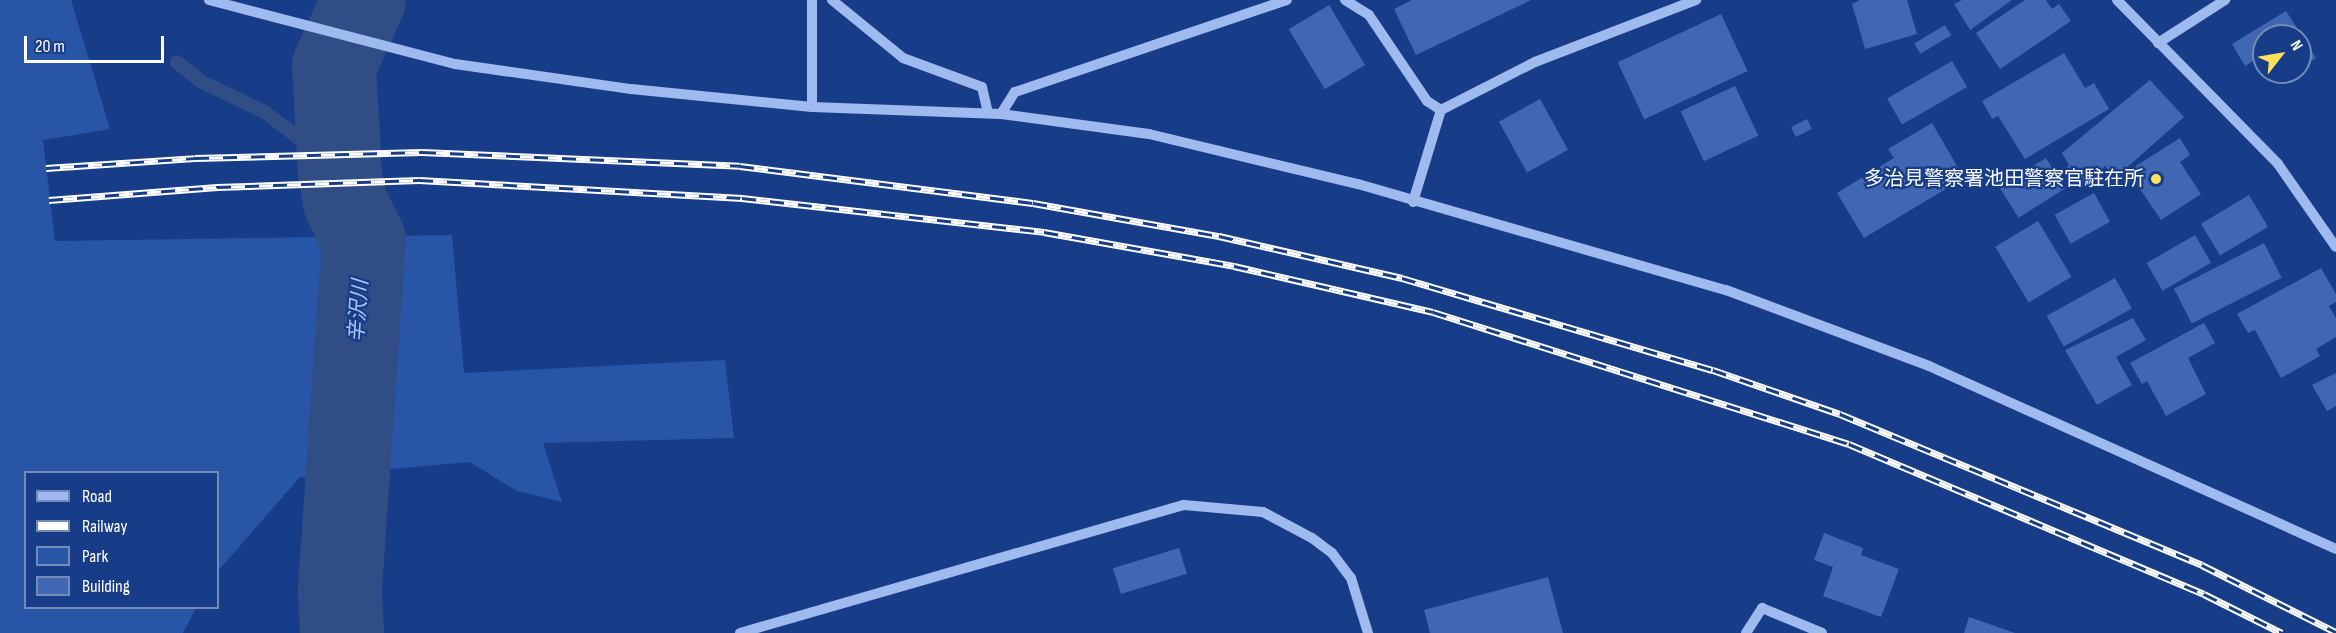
<!DOCTYPE html>
<html>
<head>
<meta charset="utf-8">
<style>
	body { margin:0 }
	#map { position:relative; width:2336px; height:633px; overflow:hidden; background:#173d88; font-family:"Sofia Sans Condensed","Noto Sans JP",sans-serif }
	div>[style] { position:absolute }
	.green>* { inset:0; background:#2955a7 }
	.stream>* { height:14px; margin:-7px; padding:0 7px; transform-origin:7px; border-radius:7px; background:#304d85 }
	.river>* { height:84px; margin:-42px; padding:0 42px; transform-origin:42px; border-radius:42px; background:#304d85 }
	.building>* { inset:0; background:#3f67b2; transform-origin:0 0 }
	.minor>* { height:10px; margin:-5px; padding:0 5px; transform-origin:5px; border-radius:5px; background:#9ebaee }
	.rail>* { height:7px; margin-top:-3.5px; transform-origin:0; background:repeating-linear-gradient(90deg,#173d88 0 14px,#fff 0 28px); box-sizing:border-box; border-block:2px solid #fff }
	.dots>* { width:16px; height:16px; translate:-50% -50%; box-sizing:border-box; border:3px solid #173d88; border-radius:50% }
	span { translate:-50% -50%; white-space:nowrap; text-align:center; line-height:1.15; -webkit-text-stroke:4.5px #173d88; paint-order:stroke }
	.poi-label { font-size:20px; color:#fff }
	.right { translate:-100% -50%; text-align:right }
	.water-label { font-size:21px; color:#a9c5f5; font-style:italic }
	.legend { position:absolute; left:24px; top:471px; width:195px; height:138px; box-sizing:border-box; background:#173d88; border:2px solid #748bb8; margin:0; padding:8px 10px; list-style:none; font-size:18px; color:#fff }
	.legend li { display:flex; align-items:center; gap:12px; height:30px }
	.legend b { width:30px; border:2px solid #748bb8 }
	.north { position:absolute; left:2252px; top:24px; width:60px; height:60px; box-sizing:border-box; background:#173d88; border:2px solid #748bb8; border-radius:50%; rotate:59deg; font-size:16px; font-weight:700; line-height:24px; text-align:center; color:#fff }
	.north::after { content:''; display:block; margin:auto; width:21px; height:27px; background:#ffe05b; clip-path:polygon(50% 0,100% 100%,50% 72%,0 100%) }
	.scale { position:absolute; left:24px; top:36px; width:140px; height:27px; box-sizing:border-box; border:3px solid #fff; border-top:0; padding-left:8px; font-size:18px; line-height:21px; white-space:nowrap; color:#fff; -webkit-text-stroke:4px #173d88; paint-order:stroke }
</style>
</head>
<body>
<div id="map">
	<div class="green">
		<i style="clip-path:polygon(0 0,71px 0,110px 129px,43px 140px,55px 241px,452px 235px,464px 373px,725px 360px,734px 438px,543px 443px,562px 502px,517px 491px,470px 462px,300px 477px,218px 571px,218px 472px,26px 472px,26px 608px,196px 608px,183px 633px,0 633px)"></i>
	</div>
	<div class="stream">
		<i style="left:177px;top:62px;width:32px;rotate:39deg"></i>
		<i style="left:202px;top:82px;width:70px;rotate:25.5deg"></i>
		<i style="left:265px;top:112px;width:49px;rotate:37.6deg"></i>
		<i style="left:304px;top:142px;width:31px;rotate:54deg"></i>
		<i style="left:322px;top:167px;width:19px;rotate:21deg"></i>
	</div>
	<div class="river">
		<i style="left:342px;top:633px;width:44px;rotate:-92.6deg"></i>
		<i style="left:340px;top:589px;width:350px;rotate:-86.1deg"></i>
		<i style="left:364px;top:240px;width:42px;rotate:-116.6deg"></i>
		<i style="left:345px;top:202px;width:28px;rotate:-100deg"></i>
		<i style="left:340px;top:174px;width:108px;rotate:-93.2deg"></i>
		<i style="left:334px;top:66px;width:72px;rotate:-65.6deg"></i>
	</div>
	<div class="building">
		<i style="clip-path:polygon(1412px 0,1531px 0,1416px 55px,1394px 9px)"></i>
		<i style="clip-path:polygon(1860px 0,1907px 0,1917px 34px,1865px 49px,1852px 4px)"></i>
		<i style="clip-path:polygon(1962px 0,2012px 0,1970px 30px,1954px 4px)"></i>
		<i style="clip-path:polygon(2025px 0,2046px 0,2052px 9px,2059px 4px,2071px 21px,2000px 69px,1976px 33px)"></i>
		<i style="left:1329px;top:5px;width:70px;height:47px;rotate:59deg"></i>
		<i style="clip-path:polygon(2286px 11px,2316px 58px,2300px 68px,2300px 36px,2264px 36px,2264px 67px,2258px 58px,2245px 66px,2232px 44px)"></i>
		<i style="left:1721px;top:14px;width:63px;height:114px;rotate:65deg"></i>
		<i style="left:1945px;top:25px;width:12px;height:36px;rotate:59deg"></i>
		<i style="clip-path:polygon(2064px 53px,2085px 88px,2094px 83px,2109px 109px,2025px 159px,1998px 116px,1992px 119px,1982px 101px)"></i>
		<i style="left:1952px;top:61px;width:30px;height:75px;rotate:60deg"></i>
		<i style="clip-path:polygon(2267px 72px,2293px 72px,2274px 83px)"></i>
		<i style="clip-path:polygon(2150px 80px,2184px 117px,2115px 178px,2105px 166px,2078px 189px,2062px 172px,2069px 165px,2062px 153px)"></i>
		<i style="left:1735px;top:86px;width:55px;height:60px;rotate:65deg"></i>
		<i style="left:1540px;top:99px;width:58px;height:47px;rotate:61deg"></i>
		<i style="left:1807px;top:119px;width:11px;height:18px;rotate:63deg"></i>
		<i style="clip-path:polygon(1932px 123px,1964px 178px,1864px 238px,1837px 193px,1894px 158px,1888px 149px)"></i>
		<i style="clip-path:polygon(2180px 138px,2190px 155px,2180px 162px,2201px 194px,2161px 220px,2128px 171px)"></i>
		<i style="left:2046px;top:158px;width:36px;height:55px;rotate:58deg"></i>
		<i style="left:2094px;top:193px;width:33px;height:45px;rotate:61deg"></i>
		<i style="left:2249px;top:195px;width:37px;height:56px;rotate:59deg"></i>
		<i style="left:2038px;top:221px;width:65px;height:50px;rotate:59deg"></i>
		<i style="left:2195px;top:235px;width:32px;height:56px;rotate:60deg"></i>
		<i style="left:2264px;top:243px;width:39px;height:101px;rotate:63deg"></i>
		<i style="clip-path:polygon(2321px 268px,2336px 294px,2336px 302px,2329px 306px,2336px 318px,2336px 337px,2316px 349px,2320px 356px,2281px 378px,2255px 330px,2248px 333px,2237px 314px)"></i>
		<i style="left:2115px;top:278px;width:35px;height:78px;rotate:61deg"></i>
		<i style="clip-path:polygon(2133px 318px,2146px 340px,2116px 357px,2132px 385px,2097px 405px,2065px 350px)"></i>
		<i style="clip-path:polygon(2204px 323px,2215px 343px,2188px 358px,2206px 394px,2166px 416px,2147px 381px,2142px 384px,2130px 363px)"></i>
		<i style="clip-path:polygon(2336px 373px,2336px 406px,2327px 411px,2312px 385px)"></i>
		<i style="clip-path:polygon(1824px 533px,1863px 548px,1861px 555px,1899px 569px,1881px 617px,1823px 596px,1833px 567px,1814px 560px)"></i>
		<i style="left:1179px;top:548px;width:27px;height:69px;rotate:73deg"></i>
		<i style="clip-path:polygon(1548px 577px,1563px 633px,1430px 633px,1424px 610px)"></i>
		<i style="clip-path:polygon(1969px 617px,2015px 633px,1964px 633px)"></i>
	</div>
	<div class="minor">
		<i style="left:209px;top:0;width:254px;rotate:14.6deg"></i>
		<i style="left:455px;top:64px;width:178px;rotate:8.1deg"></i>
		<i style="left:631px;top:89px;width:182px;rotate:5.7deg"></i>
		<i style="left:812px;top:107px;width:189px;rotate:2.1deg"></i>
		<i style="left:1001px;top:114px;width:149px;rotate:7.7deg"></i>
		<i style="left:1149px;top:134px;width:215px;rotate:13.5deg"></i>
		<i style="left:1358px;top:184px;width:383px;rotate:16.1deg"></i>
		<i style="left:1726px;top:290px;width:217px;rotate:20.5deg"></i>
		<i style="left:1929px;top:366px;width:446px;rotate:24.2deg"></i>
		<i style="left:832px;top:0;width:92px;rotate:39.2deg"></i>
		<i style="left:903px;top:58px;width:84px;rotate:20.2deg"></i>
		<i style="left:982px;top:87px;width:27px;rotate:77deg"></i>
		<i style="left:1345px;top:0;width:28px;rotate:32deg"></i>
		<i style="left:1369px;top:15px;width:104px;rotate:56deg"></i>
		<i style="left:1427px;top:101px;width:17px;rotate:33deg"></i>
		<i style="left:2117px;top:0;width:230px;rotate:45.5deg"></i>
		<i style="left:2278px;top:164px;width:101px;rotate:55.1deg"></i>
		<i style="left:2158px;top:43px;width:80px;rotate:-32.7deg"></i>
		<i style="left:812px;top:107px;width:107px;rotate:-90deg"></i>
		<i style="left:1001px;top:114px;width:26px;rotate:-58deg"></i>
		<i style="left:1015px;top:92px;width:287px;rotate:-18.7deg"></i>
		<i style="left:1413px;top:202px;width:96px;rotate:-73.1deg"></i>
		<i style="left:1441px;top:110px;width:106px;rotate:-27.1deg"></i>
		<i style="left:1535px;top:62px;width:173px;rotate:-21.1deg"></i>
		<i style="left:740px;top:633px;width:462px;rotate:-16.1deg"></i>
		<i style="left:1184px;top:505px;width:79px;rotate:5.1deg"></i>
		<i style="left:1263px;top:512px;width:55px;rotate:28deg"></i>
		<i style="left:1312px;top:538px;width:25px;rotate:37deg"></i>
		<i style="left:1332px;top:553px;width:31px;rotate:53deg"></i>
		<i style="left:1351px;top:578px;width:58px;rotate:72.8deg"></i>
		<i style="left:1746px;top:633px;width:30px;rotate:-57deg"></i>
		<i style="left:1762px;top:608px;width:65px;rotate:22.6deg"></i>
	</div>
	<div class="rail">
		<i style="left:46px;top:168px;width:149px;rotate:-3.8deg"></i>
		<i style="left:195px;top:158px;width:227px;rotate:-1.5deg"></i>
		<i style="left:422px;top:152px;width:318px;rotate:2.5deg"></i>
		<i style="left:740px;top:166px;width:295px;rotate:7.2deg"></i>
		<i style="left:1033px;top:203px;width:189px;rotate:10.1deg"></i>
		<i style="left:1219px;top:236px;width:188px;rotate:12.9deg"></i>
		<i style="left:1402px;top:278px;width:324px;rotate:16.5deg"></i>
		<i style="left:1713px;top:370px;width:134px;rotate:19.1deg"></i>
		<i style="left:1840px;top:414px;width:392px;rotate:22.6deg"></i>
		<i style="left:2202px;top:565px;width:150px;rotate:26.6deg"></i>
		<i style="left:49px;top:200px;width:169px;rotate:-4.4deg"></i>
		<i style="left:217px;top:187px;width:202px;rotate:-2deg"></i>
		<i style="left:419px;top:180px;width:324px;rotate:3.2deg"></i>
		<i style="left:742px;top:198px;width:304px;rotate:6.4deg"></i>
		<i style="left:1044px;top:232px;width:193px;rotate:10.1deg"></i>
		<i style="left:1234px;top:266px;width:204px;rotate:13deg"></i>
		<i style="left:1433px;top:312px;width:436px;rotate:17.6deg"></i>
		<i style="left:1849px;top:444px;width:385px;rotate:22.9deg"></i>
		<i style="left:2204px;top:594px;width:87px;rotate:26.6deg"></i>
	</div>
	<div class="dots">
		<i style="left:2156px;top:179px;background:#ffe05b"></i>
	</div>
	<div class="poi-label">
		<span class="right" style="left:2144px;top:179px">多治見警察署池田警察官駐在所</span>
	</div>
	<div class="water-label">
		<span style="left:359px;top:311px;rotate:-86deg">辛沢川</span>
	</div>
	<ul class="legend">
	<li><b style="height:8px;background:#9ebaee"></b>Road</li>
	<li><b style="height:8px;background:#fff"></b>Railway</li>
	<li><b style="height:16px;background:#2955a7"></b>Park</li>
	<li><b style="height:16px;background:#3f67b2"></b>Building</li>
	</ul>
	<div class="north">N</div>
	<div class="scale">20 m</div>
</div>
</body>
</html>
